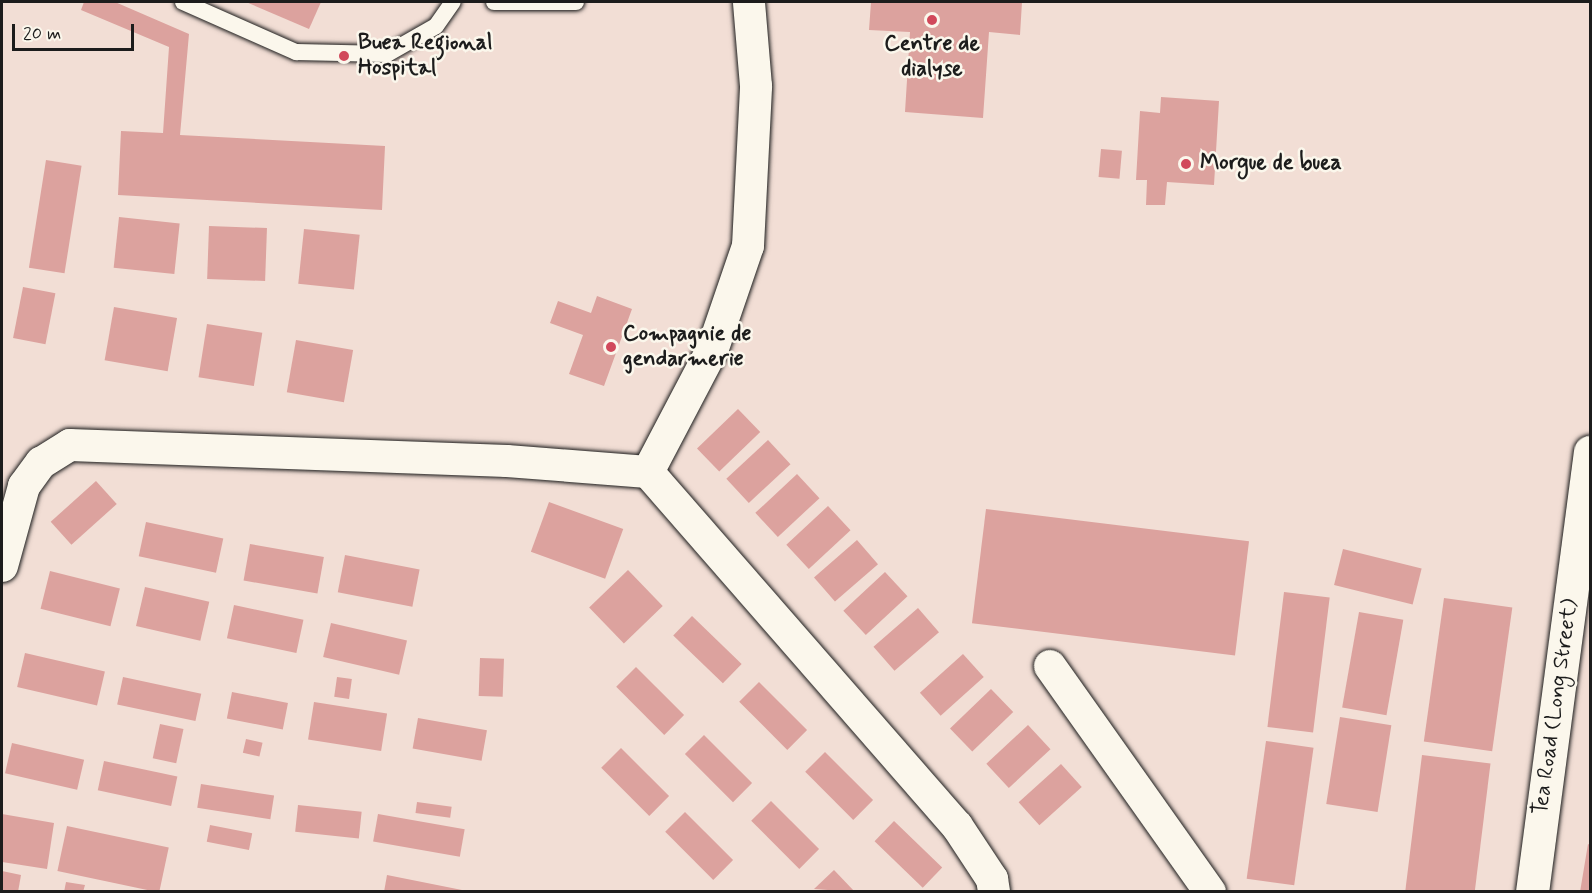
<!DOCTYPE html>
<html>
<head>
<meta charset="utf-8">
<style>
	body { margin:0 }
	#map { position:relative; width:1592px; height:893px; overflow:hidden; background:#f2ded5; font-family:Mynerve,sans-serif }
	div>[style] { position:absolute }
	.building>* { inset:0; background:#dca29e; transform-origin:0 0 }
	.roads { filter:drop-shadow(0 0 2px #1c1c1c) drop-shadow(0 0 2px #1c1c1c) }
	.lane>* { height:16px; margin:-8px; padding:0 8px; transform-origin:8px; border-radius:8px; background:#fbf7ec }
	.street>* { height:32px; margin:-16px; padding:0 16px; transform-origin:16px; border-radius:16px; background:#fbf7ec }
	.primary>* { height:33px; margin:-16.5px; padding:0 16.5px; transform-origin:16.5px; border-radius:16.5px; background:#fbf7ec }
	.dots>* { width:16px; height:16px; translate:-50% -50%; box-sizing:border-box; border:3px solid #fbf7ec; border-radius:50% }
	span { translate:-50% -50%; white-space:nowrap; text-align:center; line-height:1.15; -webkit-text-stroke:5px #fbf7ec; paint-order:stroke }
	.poi-label { font-size:22px; color:#1c1c1c; font-weight:700 }
	.left { translate:0 -50%; text-align:left }
	.street-label { font-size:22px; color:#1c1c1c }
	.frame { position:absolute; inset:0; border:3px solid #1c1c1c; pointer-events:none }
	.scale { position:absolute; left:12px; top:24px; width:122px; height:27px; box-sizing:border-box; border:3px solid #1c1c1c; border-top:0; padding-left:8px; font-size:18px; line-height:21px; white-space:nowrap; color:#1c1c1c; -webkit-text-stroke:4px #fbf7ec; paint-order:stroke }
</style>
</head>
<body>
<div id="map">
	<div class="building">
		<i style="clip-path:polygon(84px 2px,115px 2px,189px 34px,180px 135px,385px 146px,382px 210px,118px 195px,121px 131px,163px 133px,169px 47px,81px 10px)"></i>
		<i style="clip-path:polygon(246px 2px,321px 2px,309px 29px)"></i>
		<i style="clip-path:polygon(871px 2px,1022px 2px,1020px 35px,989px 32px,983px 118px,905px 112px,910px 32px,869px 30px)"></i>
		<i style="clip-path:polygon(1161px 97px,1219px 101px,1214px 185px,1167px 182px,1165px 205px,1146px 205px,1147px 180px,1136px 180px,1140px 111px,1160px 113px)"></i>
		<i style="left:1101px;top:149px;width:21px;height:28px;rotate:5deg"></i>
		<i style="left:46px;top:160px;width:36px;height:109px;rotate:9deg"></i>
		<i style="left:119px;top:217px;width:61px;height:51px;rotate:6deg"></i>
		<i style="left:209px;top:226px;width:58px;height:53px;rotate:2deg"></i>
		<i style="left:304px;top:229px;width:56px;height:55px;rotate:6deg"></i>
		<i style="left:23px;top:287px;width:33px;height:52px;rotate:11deg"></i>
		<i style="clip-path:polygon(597px 296px,632px 309px,604px 386px,569px 374px,583px 335px,550px 323px,558px 301px,591px 313px)"></i>
		<i style="left:114px;top:307px;width:64px;height:54px;rotate:10deg"></i>
		<i style="left:207px;top:324px;width:56px;height:54px;rotate:9deg"></i>
		<i style="left:296px;top:340px;width:58px;height:53px;rotate:10deg"></i>
		<i style="left:738px;top:409px;width:32px;height:57px;rotate:46deg"></i>
		<i style="left:768px;top:440px;width:33px;height:57px;rotate:47deg"></i>
		<i style="left:797px;top:474px;width:33px;height:57px;rotate:47deg"></i>
		<i style="left:96px;top:481px;width:31px;height:61px;rotate:48deg"></i>
		<i style="left:549px;top:502px;width:79px;height:53px;rotate:20deg"></i>
		<i style="left:828px;top:506px;width:33px;height:57px;rotate:47deg"></i>
		<i style="left:986px;top:509px;width:265px;height:115px;rotate:7deg"></i>
		<i style="left:146px;top:522px;width:79px;height:35px;rotate:12deg"></i>
		<i style="left:857px;top:540px;width:32px;height:57px;rotate:49deg"></i>
		<i style="left:250px;top:544px;width:75px;height:37px;rotate:10deg"></i>
		<i style="left:1343px;top:549px;width:81px;height:37px;rotate:14deg"></i>
		<i style="left:345px;top:555px;width:76px;height:38px;rotate:11deg"></i>
		<i style="left:628px;top:570px;width:50px;height:54px;rotate:46deg"></i>
		<i style="left:50px;top:571px;width:72px;height:39px;rotate:14deg"></i>
		<i style="left:885px;top:572px;width:33px;height:57px;rotate:47deg"></i>
		<i style="left:145px;top:587px;width:66px;height:40px;rotate:13deg"></i>
		<i style="left:1284px;top:592px;width:46px;height:136px;rotate:7deg"></i>
		<i style="left:1444px;top:598px;width:69px;height:145px;rotate:8deg"></i>
		<i style="left:234px;top:605px;width:71px;height:34px;rotate:12deg"></i>
		<i style="left:918px;top:608px;width:32px;height:59px;rotate:49deg"></i>
		<i style="left:1359px;top:612px;width:45px;height:97px;rotate:10deg"></i>
		<i style="left:692px;top:616px;width:69px;height:27px;rotate:44deg"></i>
		<i style="left:331px;top:623px;width:78px;height:35px;rotate:13deg"></i>
		<i style="left:25px;top:653px;width:82px;height:35px;rotate:13deg"></i>
		<i style="left:963px;top:654px;width:31px;height:58px;rotate:48deg"></i>
		<i style="left:480px;top:658px;width:24px;height:38px;rotate:2deg"></i>
		<i style="left:636px;top:667px;width:68px;height:28px;rotate:45deg"></i>
		<i style="left:123px;top:677px;width:80px;height:28px;rotate:12deg"></i>
		<i style="left:337px;top:677px;width:15px;height:20px;rotate:8deg"></i>
		<i style="left:759px;top:682px;width:68px;height:28px;rotate:45deg"></i>
		<i style="left:991px;top:689px;width:32px;height:57px;rotate:46deg"></i>
		<i style="left:232px;top:692px;width:57px;height:27px;rotate:11deg"></i>
		<i style="left:314px;top:702px;width:74px;height:38px;rotate:9deg"></i>
		<i style="left:1340px;top:717px;width:52px;height:88px;rotate:9deg"></i>
		<i style="left:418px;top:718px;width:70px;height:31px;rotate:10deg"></i>
		<i style="left:160px;top:724px;width:24px;height:35px;rotate:12deg"></i>
		<i style="left:1028px;top:725px;width:33px;height:57px;rotate:47deg"></i>
		<i style="left:704px;top:735px;width:68px;height:27px;rotate:45deg"></i>
		<i style="left:246px;top:739px;width:17px;height:14px;rotate:13deg"></i>
		<i style="left:1266px;top:741px;width:48px;height:139px;rotate:8deg"></i>
		<i style="left:12px;top:743px;width:74px;height:31px;rotate:13deg"></i>
		<i style="left:621px;top:748px;width:68px;height:28px;rotate:45deg"></i>
		<i style="left:825px;top:752px;width:68px;height:28px;rotate:45deg"></i>
		<i style="left:1422px;top:755px;width:69px;height:138px;rotate:7deg"></i>
		<i style="left:104px;top:761px;width:75px;height:30px;rotate:12deg"></i>
		<i style="left:1061px;top:764px;width:31px;height:57px;rotate:48deg"></i>
		<i style="left:201px;top:784px;width:74px;height:24px;rotate:9deg"></i>
		<i style="left:771px;top:801px;width:68px;height:28px;rotate:45deg"></i>
		<i style="left:417px;top:802px;width:35px;height:11px;rotate:8deg"></i>
		<i style="left:298px;top:805px;width:64px;height:27px;rotate:6deg"></i>
		<i style="left:685px;top:812px;width:68px;height:28px;rotate:45deg"></i>
		<i style="clip-path:polygon(2px 814px,54px 823px,47px 869px,2px 862px)"></i>
		<i style="left:378px;top:814px;width:88px;height:28px;rotate:10deg"></i>
		<i style="left:894px;top:821px;width:67px;height:28px;rotate:44deg"></i>
		<i style="left:210px;top:825px;width:43px;height:17px;rotate:11deg"></i>
		<i style="left:67px;top:826px;width:104px;height:46px;rotate:12deg"></i>
		<i style="clip-path:polygon(1588px 844px,1590px 845px,1590px 892px,1580px 892px)"></i>
		<i style="clip-path:polygon(834px 870px,855px 892px,814px 889px)"></i>
		<i style="clip-path:polygon(2px 871px,21px 875px,18px 892px,2px 892px)"></i>
		<i style="clip-path:polygon(387px 875px,462px 890px,462px 892px,384px 892px)"></i>
		<i style="clip-path:polygon(66px 882px,85px 885px,83px 892px,64px 892px)"></i>
	</div>
	<div class="roads">
		<div class="lane">
			<i style="left:183px;top:2px;width:124px;rotate:23.9deg"></i>
			<i style="left:296px;top:52px;width:91px;rotate:1.3deg"></i>
			<i style="left:387px;top:54px;width:56px;rotate:-29.7deg"></i>
			<i style="left:436px;top:26px;width:29px;rotate:-55deg"></i>
			<i style="left:494px;top:2px;width:82px"></i>
		</div>
		<div class="street">
			<i style="left:648px;top:472px;width:470px;rotate:48.9deg"></i>
			<i style="left:957px;top:826px;width:64px;rotate:56.6deg"></i>
			<i style="left:992px;top:879px;width:13px;rotate:81deg"></i>
			<i style="left:2px;top:566px;width:83px;rotate:-74.6deg"></i>
			<i style="left:24px;top:486px;width:29px;rotate:-54deg"></i>
			<i style="left:41px;top:463px;width:34px;rotate:-32deg"></i>
			<i style="left:70px;top:445px;width:437px;rotate:2.1deg"></i>
			<i style="left:507px;top:461px;width:141px;rotate:4.5deg"></i>
			<i style="left:648px;top:472px;width:140px;rotate:-62.3deg"></i>
			<i style="left:713px;top:348px;width:108px;rotate:-71.1deg"></i>
			<i style="left:748px;top:246px;width:160px;rotate:-87.1deg"></i>
			<i style="left:756px;top:86px;width:84px;rotate:-94.8deg"></i>
			<i style="left:1050px;top:666px;width:277px;rotate:54.7deg"></i>
		</div>
		<div class="primary">
			<i style="left:1532px;top:892px;width:444px;rotate:-82.5deg"></i>
		</div>
	</div>
	<div class="dots">
		<i style="left:932px;top:20px;background:#d1495b"></i>
		<i style="left:344px;top:56px;background:#d1495b"></i>
		<i style="left:1186px;top:164px;background:#d1495b"></i>
		<i style="left:611px;top:347px;background:#d1495b"></i>
	</div>
	<div class="poi-label">
		<span class="left" style="left:358px;top:56px">Buea Regional<br>Hospital</span>
		<span style="left:932px;top:57px">Centre de<br>dialyse</span>
		<span class="left" style="left:1200px;top:164px">Morgue de buea</span>
		<span class="left" style="left:623px;top:347px">Compagnie de<br>gendarmerie</span>
	</div>
	<div class="street-label">
		<span style="left:1556px;top:707px;rotate:-82deg">Tea Road (Long Street)</span>
	</div>
	<div class="frame"></div>
	<div class="scale">20 m</div>
</div>
</body>
</html>
